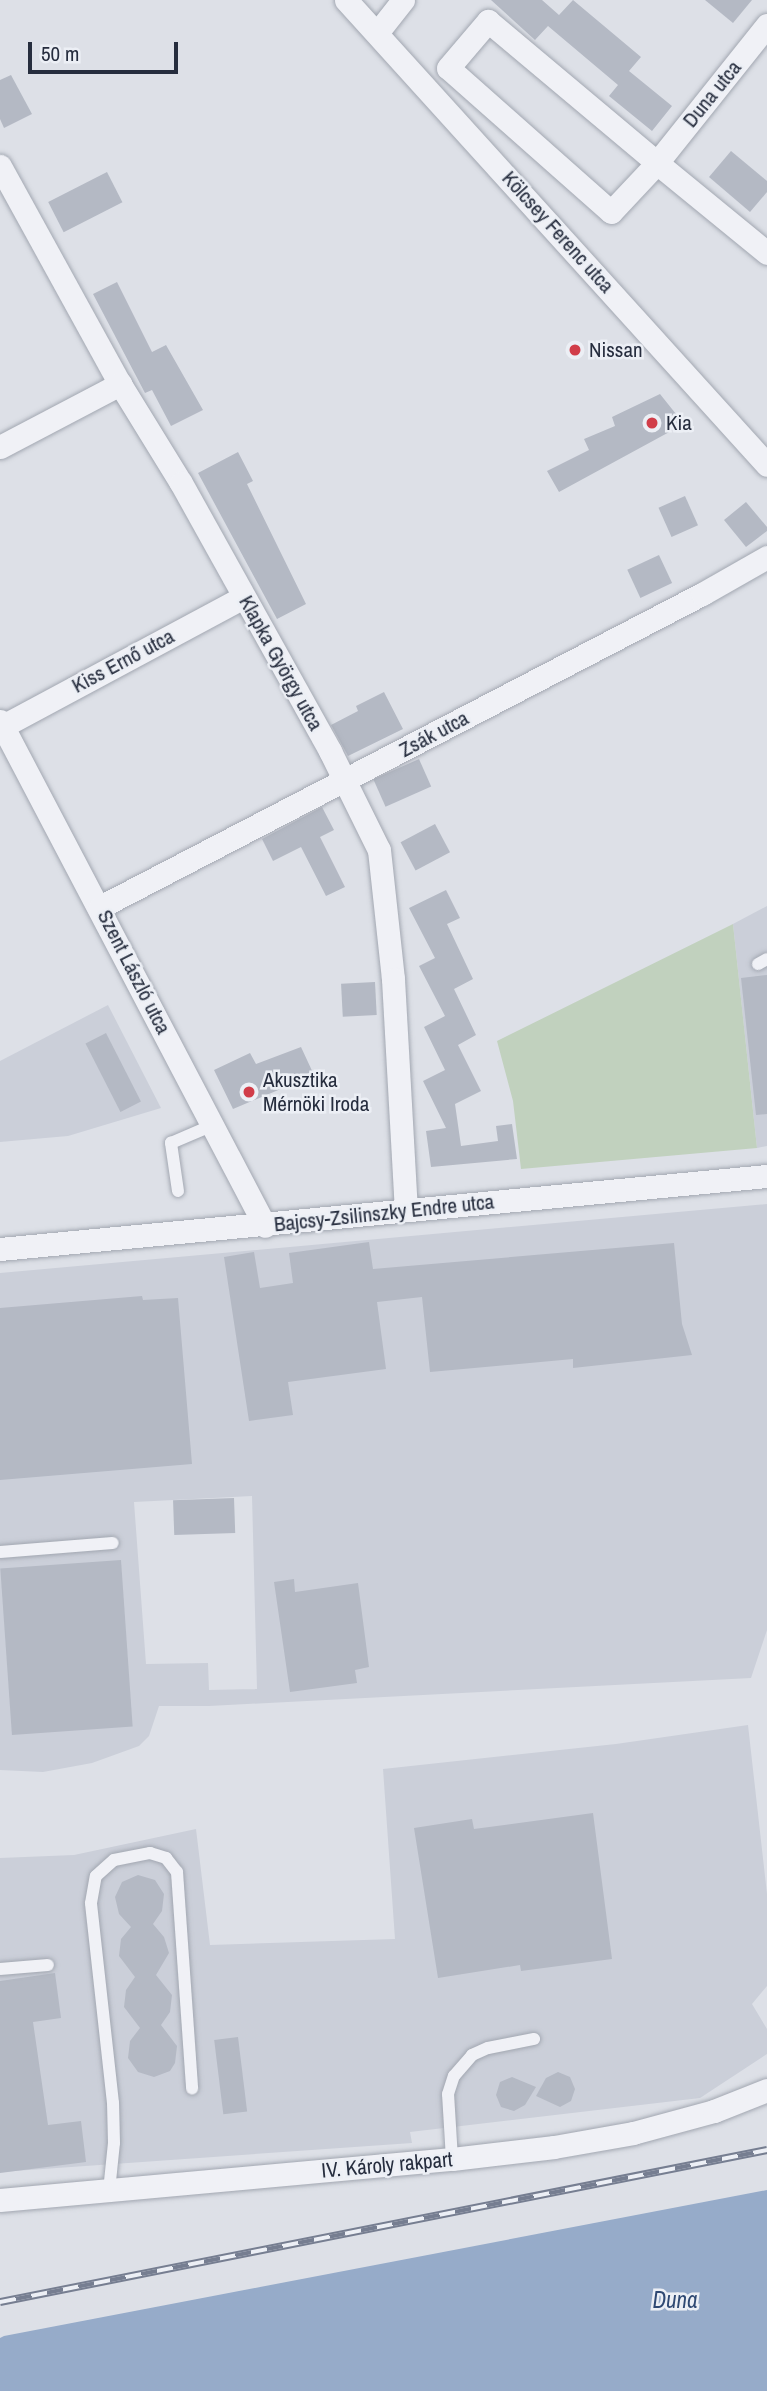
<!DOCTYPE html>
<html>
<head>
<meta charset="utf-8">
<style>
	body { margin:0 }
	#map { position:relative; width:767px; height:2391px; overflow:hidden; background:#dde0e7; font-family:"Archivo Narrow",sans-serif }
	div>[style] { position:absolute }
	.built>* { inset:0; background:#cbcfd9 }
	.green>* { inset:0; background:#c1d1be }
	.water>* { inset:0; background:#96abc9 }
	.building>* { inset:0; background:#b4b9c4; transform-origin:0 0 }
	.roads { filter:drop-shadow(0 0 2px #a2a7b1) drop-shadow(0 0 2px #a2a7b1) }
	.lane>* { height:12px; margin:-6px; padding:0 6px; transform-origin:6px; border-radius:6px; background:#f0f1f6 }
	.street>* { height:23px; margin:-11.5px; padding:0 11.5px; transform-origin:11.5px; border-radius:11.5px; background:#f0f1f6 }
	.rail>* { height:8px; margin-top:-4px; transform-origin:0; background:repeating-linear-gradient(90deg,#eceff5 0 16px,#767e91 0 32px); box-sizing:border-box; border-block:2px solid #767e91 }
	.dots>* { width:19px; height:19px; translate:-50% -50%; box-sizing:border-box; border:4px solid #eceff5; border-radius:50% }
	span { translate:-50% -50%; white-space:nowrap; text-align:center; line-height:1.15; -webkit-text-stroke:5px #eceff5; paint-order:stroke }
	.street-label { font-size:21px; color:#262d3e }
	.poi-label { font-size:21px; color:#262d3e }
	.left { translate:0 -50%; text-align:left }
	.water-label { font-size:23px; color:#2f4973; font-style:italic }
	.scale { position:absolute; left:28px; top:42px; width:150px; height:32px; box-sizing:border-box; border:4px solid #262d3e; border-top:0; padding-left:9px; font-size:21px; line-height:24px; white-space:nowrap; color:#262d3e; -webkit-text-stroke:5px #eceff5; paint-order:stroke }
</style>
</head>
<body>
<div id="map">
	<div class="built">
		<i style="clip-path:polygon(767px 906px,767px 1146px,757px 1148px,733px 924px)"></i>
		<i style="clip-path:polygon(108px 1005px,161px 1108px,68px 1136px,0 1142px,0 1061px)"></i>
		<i style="clip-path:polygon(evenodd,767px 1204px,767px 1630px,751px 1678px,209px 1706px,159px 1706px,149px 1736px,139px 1746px,92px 1763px,43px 1772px,0 1770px,0 1273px,767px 1204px,252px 1496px,257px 1689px,209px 1690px,208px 1663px,146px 1664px,134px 1502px,252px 1496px)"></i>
		<i style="clip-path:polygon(748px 1725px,767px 1894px,767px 1986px,752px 2004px,767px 2029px,767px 2054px,700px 2098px,410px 2132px,412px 2143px,0 2172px,0 1858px,74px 1855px,196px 1829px,210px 1945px,395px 1939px,383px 1769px,616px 1744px)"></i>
	</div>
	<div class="green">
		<i style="clip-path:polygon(733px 924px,757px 1148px,521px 1169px,513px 1101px,497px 1041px)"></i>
	</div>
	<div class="water">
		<i style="clip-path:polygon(767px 2190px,767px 2391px,0 2391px,0 2338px,4px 2336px)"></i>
	</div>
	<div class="building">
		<i style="clip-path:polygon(491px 0,542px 0,559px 15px,573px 0,641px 57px,629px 71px,672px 106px,652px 131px,609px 96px,618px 85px,548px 26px,535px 40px)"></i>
		<i style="clip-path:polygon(705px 0,752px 0,733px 23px)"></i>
		<i style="clip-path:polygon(11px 75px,32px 114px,4px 128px,0 119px,0 80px)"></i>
		<i style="clip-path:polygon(731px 151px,767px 181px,767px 192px,750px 212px,709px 177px)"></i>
		<i style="left:107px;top:172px;width:34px;height:66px;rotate:63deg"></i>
		<i style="clip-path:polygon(117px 282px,152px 352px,166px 345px,203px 410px,171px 426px,152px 390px,145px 393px,93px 294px)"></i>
		<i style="clip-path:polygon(660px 394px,684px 424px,559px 492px,547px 471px,589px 450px,584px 439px,615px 426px,612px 417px)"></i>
		<i style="clip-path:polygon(238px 452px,253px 481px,247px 484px,306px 604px,277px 619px,198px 473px)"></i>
		<i style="left:685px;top:496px;width:32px;height:29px;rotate:66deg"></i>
		<i style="clip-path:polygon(746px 502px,767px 527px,767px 531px,746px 547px,724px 520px)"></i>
		<i style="left:659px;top:555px;width:31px;height:35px;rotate:65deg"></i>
		<i style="clip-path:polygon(384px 692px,403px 729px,348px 756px,331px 725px,358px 711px,356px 706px)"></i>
		<i style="left:419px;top:759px;width:30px;height:50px;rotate:66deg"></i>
		<i style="clip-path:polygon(322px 807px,334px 830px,320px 837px,345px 887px,326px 896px,301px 847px,273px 861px,262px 839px)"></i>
		<i style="left:435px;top:824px;width:32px;height:39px;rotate:62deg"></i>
		<i style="clip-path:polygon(446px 890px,460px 918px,447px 924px,473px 979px,454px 989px,476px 1035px,458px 1045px,481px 1091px,455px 1104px,461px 1146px,498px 1141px,496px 1126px,512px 1124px,517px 1159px,431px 1167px,426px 1131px,446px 1128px,423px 1081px,445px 1070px,424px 1027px,445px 1016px,419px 966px,435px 958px,409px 908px)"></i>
		<i style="clip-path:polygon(767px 975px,767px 1114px,756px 1115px,741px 978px)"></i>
		<i style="left:375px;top:982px;width:33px;height:34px;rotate:87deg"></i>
		<i style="left:106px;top:1033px;width:77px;height:23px;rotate:63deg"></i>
		<i style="clip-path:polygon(301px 1047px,314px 1075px,233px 1109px,214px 1070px,250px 1053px,256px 1064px)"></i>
		<i style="clip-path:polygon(369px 1242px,373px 1269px,674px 1243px,682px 1324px,692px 1355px,573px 1368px,573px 1359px,430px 1372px,422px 1297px,377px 1302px,386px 1369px,288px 1382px,293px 1415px,249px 1421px,224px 1257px,254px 1252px,260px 1288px,293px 1283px,289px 1253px)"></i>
		<i style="clip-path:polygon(142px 1296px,143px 1300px,178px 1298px,192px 1464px,0 1480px,0 1308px)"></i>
		<i style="left:234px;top:1498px;width:35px;height:61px;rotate:88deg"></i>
		<i style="left:121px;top:1560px;width:167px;height:121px;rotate:86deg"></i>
		<i style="clip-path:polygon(294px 1579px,295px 1592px,358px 1583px,369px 1667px,355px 1670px,357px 1683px,290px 1692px,274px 1582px)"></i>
		<i style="clip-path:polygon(593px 1813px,612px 1959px,521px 1971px,520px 1965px,438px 1978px,414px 1828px,472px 1819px,474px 1829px)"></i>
		<i style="clip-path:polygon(138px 1875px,155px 1880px,164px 1894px,162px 1911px,153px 1924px,164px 1937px,169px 1953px,156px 1975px,172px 1995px,170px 2012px,161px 2025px,177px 2046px,175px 2063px,170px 2071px,154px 2077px,138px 2072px,128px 2058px,130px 2041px,140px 2028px,124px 2007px,126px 1990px,135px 1977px,119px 1956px,121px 1939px,131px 1927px,119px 1914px,115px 1897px,122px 1882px)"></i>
		<i style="clip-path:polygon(55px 1973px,61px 2018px,33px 2022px,48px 2125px,81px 2121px,86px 2162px,0 2173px,0 1981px)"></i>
		<i style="left:238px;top:2037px;width:75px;height:24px;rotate:83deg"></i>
		<i style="clip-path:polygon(558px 2072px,570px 2077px,575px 2089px,571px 2101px,560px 2107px,536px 2096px,546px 2078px)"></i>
		<i style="clip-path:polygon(512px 2077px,536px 2087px,525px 2105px,514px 2111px,501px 2107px,496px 2095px,500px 2082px)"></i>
	</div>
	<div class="roads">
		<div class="lane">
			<i style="left:758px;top:964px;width:10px;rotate:-29deg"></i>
			<i style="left:178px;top:1191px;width:49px;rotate:-98.3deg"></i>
			<i style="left:171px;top:1143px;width:46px;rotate:-23.2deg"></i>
			<i style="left:0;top:1552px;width:113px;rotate:-4.6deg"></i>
			<i style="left:0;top:1969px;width:48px;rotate:-4.8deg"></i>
			<i style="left:452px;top:2159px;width:65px;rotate:-93.5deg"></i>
			<i style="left:448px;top:2094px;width:19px;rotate:-72deg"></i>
			<i style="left:454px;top:2076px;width:28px;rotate:-49deg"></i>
			<i style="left:472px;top:2055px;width:17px;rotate:-24deg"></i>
			<i style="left:488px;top:2048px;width:47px;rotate:-11.1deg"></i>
			<i style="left:109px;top:2191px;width:48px;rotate:-84.1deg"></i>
			<i style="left:114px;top:2143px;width:40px;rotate:-91.4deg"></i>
			<i style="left:113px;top:2103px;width:201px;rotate:-96.3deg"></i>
			<i style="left:91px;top:1903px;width:27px;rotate:-80deg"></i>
			<i style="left:96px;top:1876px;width:24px;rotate:-42deg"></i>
			<i style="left:114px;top:1860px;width:37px;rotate:-11deg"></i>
			<i style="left:150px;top:1853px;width:17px;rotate:17deg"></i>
			<i style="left:166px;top:1858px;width:18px;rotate:52deg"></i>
			<i style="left:177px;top:1872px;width:217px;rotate:86deg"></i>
		</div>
		<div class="street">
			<i style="left:346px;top:0;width:627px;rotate:47.84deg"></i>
			<i style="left:767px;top:25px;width:176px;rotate:128.6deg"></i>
			<i style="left:657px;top:163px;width:67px;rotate:133.2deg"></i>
			<i style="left:611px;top:212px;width:217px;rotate:-138.5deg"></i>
			<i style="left:448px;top:68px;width:62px;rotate:-49.6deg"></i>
			<i style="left:488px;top:21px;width:221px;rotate:40deg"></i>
			<i style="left:657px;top:163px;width:142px;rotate:39.3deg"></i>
			<i style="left:377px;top:33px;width:42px;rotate:-51.8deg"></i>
			<i style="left:0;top:166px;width:249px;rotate:61.2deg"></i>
			<i style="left:120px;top:384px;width:116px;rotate:58.4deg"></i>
			<i style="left:181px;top:483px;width:307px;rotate:60.9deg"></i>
			<i style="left:330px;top:751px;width:110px;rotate:63.7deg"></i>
			<i style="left:379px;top:850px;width:130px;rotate:83.8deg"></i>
			<i style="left:393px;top:979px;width:231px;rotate:86.8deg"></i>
			<i style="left:0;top:447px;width:136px;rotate:-27.7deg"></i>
			<i style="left:0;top:721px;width:570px;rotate:62.31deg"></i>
			<i style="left:3px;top:726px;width:273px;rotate:-28.2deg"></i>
			<i style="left:100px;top:907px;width:679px;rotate:-27.47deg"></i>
			<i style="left:702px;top:594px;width:75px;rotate:-29.6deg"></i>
			<i style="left:0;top:1249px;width:770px;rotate:-5.44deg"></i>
			<i style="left:0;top:2200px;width:454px;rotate:-5.2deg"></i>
			<i style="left:452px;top:2159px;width:103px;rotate:-6.7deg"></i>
			<i style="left:554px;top:2147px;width:80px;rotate:-10deg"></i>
			<i style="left:633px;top:2133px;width:84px;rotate:-15.2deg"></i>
			<i style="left:714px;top:2111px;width:57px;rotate:-21.6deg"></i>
		</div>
	</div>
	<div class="rail">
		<i style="left:0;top:2302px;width:782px;rotate:-11.21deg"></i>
	</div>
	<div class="dots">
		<i style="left:575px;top:350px;background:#d13d49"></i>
		<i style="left:652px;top:423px;background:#d13d49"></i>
		<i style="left:249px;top:1092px;background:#d13d49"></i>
	</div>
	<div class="street-label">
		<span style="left:712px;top:94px;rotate:-51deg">Duna utca</span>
		<span style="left:558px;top:232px;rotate:48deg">Kölcsey Ferenc utca</span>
		<span style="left:123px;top:661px;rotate:-28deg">Kiss Ernő utca</span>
		<span style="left:281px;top:663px;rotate:61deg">Klapka György utca</span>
		<span style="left:434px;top:734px;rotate:-28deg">Zsák utca</span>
		<span style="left:134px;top:972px;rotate:63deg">Szent László utca</span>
		<span style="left:384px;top:1213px;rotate:-6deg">Bajcsy-Zsilinszky Endre utca</span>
		<span style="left:387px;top:2165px;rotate:-5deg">IV. Károly rakpart</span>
	</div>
	<div class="poi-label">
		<span class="left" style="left:589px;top:350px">Nissan</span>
		<span class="left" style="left:666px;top:423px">Kia</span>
		<span class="left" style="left:263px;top:1092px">Akusztika<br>Mérnöki Iroda</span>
	</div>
	<div class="water-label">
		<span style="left:675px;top:2300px">Duna</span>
	</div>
	<div class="scale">50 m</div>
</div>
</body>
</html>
